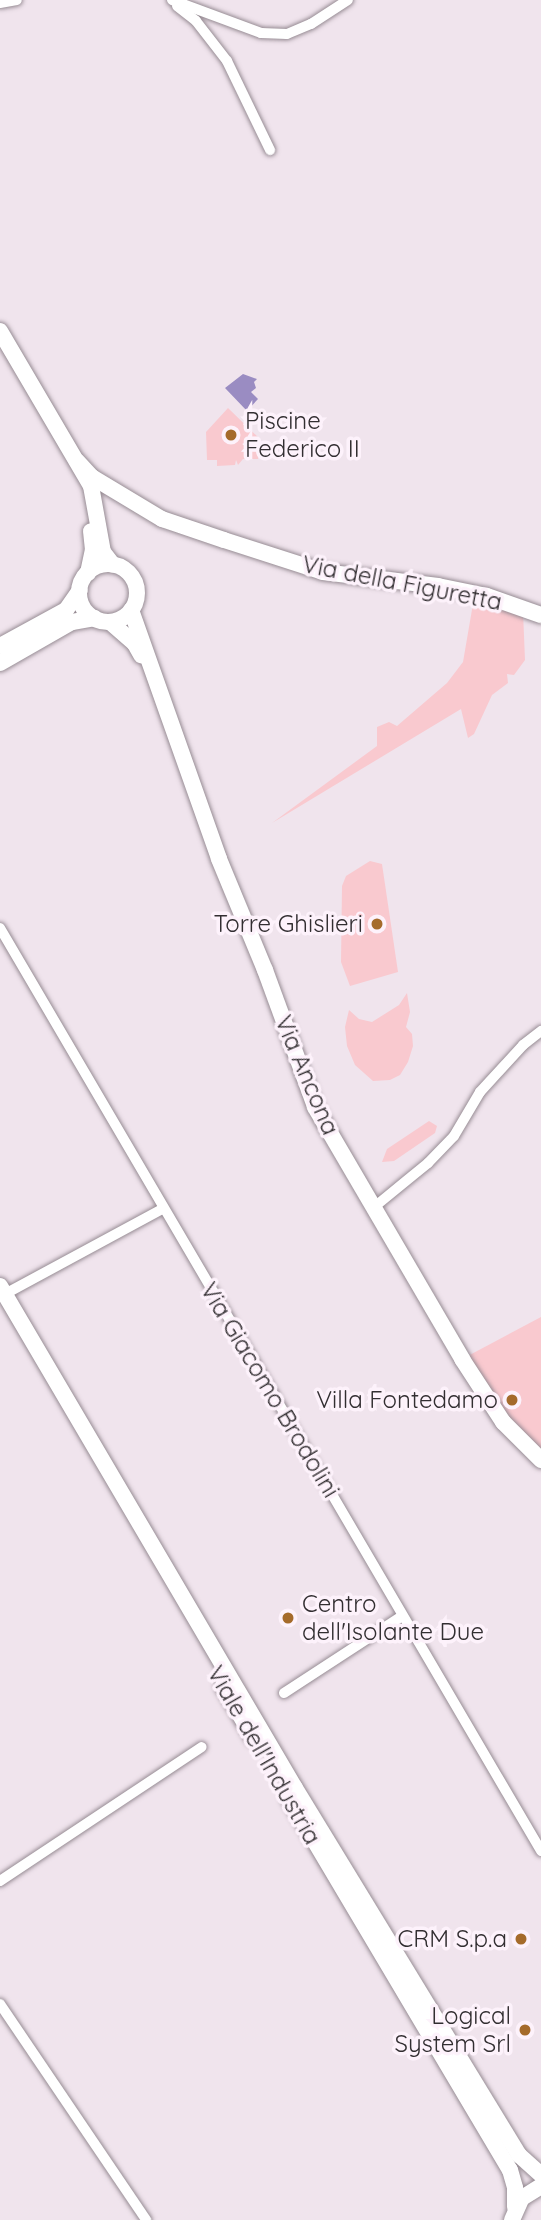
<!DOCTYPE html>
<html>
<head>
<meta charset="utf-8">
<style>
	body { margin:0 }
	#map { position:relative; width:541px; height:2220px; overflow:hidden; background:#f0e4ed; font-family:Quicksand,sans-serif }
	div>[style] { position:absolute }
	.green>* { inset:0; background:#f9c9cf }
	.water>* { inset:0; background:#9a8cc2 }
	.roads { filter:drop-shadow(0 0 2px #978c94) drop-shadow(0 0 2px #978c94) }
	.street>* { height:10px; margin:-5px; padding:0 5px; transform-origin:5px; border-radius:5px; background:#fff }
	.secondary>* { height:16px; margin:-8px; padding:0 8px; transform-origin:8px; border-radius:8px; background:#fff }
	.secondary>.ring { margin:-8px; padding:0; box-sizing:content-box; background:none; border:16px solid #fff; border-radius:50% }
	.dots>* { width:19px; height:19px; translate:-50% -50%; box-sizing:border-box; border:4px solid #fdf2fb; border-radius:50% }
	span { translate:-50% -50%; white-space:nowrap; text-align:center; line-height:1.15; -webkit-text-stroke:7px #fdf2fb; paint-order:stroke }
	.poi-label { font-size:24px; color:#322e31 }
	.left { translate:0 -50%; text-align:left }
	.right { translate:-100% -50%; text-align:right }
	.street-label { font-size:24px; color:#322e31 }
</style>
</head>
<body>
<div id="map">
	<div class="green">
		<i style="clip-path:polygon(228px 408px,260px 439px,258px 459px,243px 459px,238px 465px,236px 460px,235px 465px,217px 466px,217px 460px,207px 460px,206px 432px)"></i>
		<i style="clip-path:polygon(474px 598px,523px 611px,525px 660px,514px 675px,507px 674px,508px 683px,492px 695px,474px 734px,468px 738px,461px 709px,272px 823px,377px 746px,377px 727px,389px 722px,397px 726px,447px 683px,463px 662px)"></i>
		<i style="clip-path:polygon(370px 861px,382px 864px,398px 972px,350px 986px,341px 962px,342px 886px,346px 876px)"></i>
		<i style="clip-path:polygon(407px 993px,410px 1012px,406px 1027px,412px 1034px,413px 1046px,408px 1062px,400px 1075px,390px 1080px,373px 1081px,355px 1065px,347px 1046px,345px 1027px,349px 1010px,359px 1019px,372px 1022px,399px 1005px)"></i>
		<i style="clip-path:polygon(429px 1121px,437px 1126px,435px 1133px,394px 1161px,382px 1162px,387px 1149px)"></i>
		<i style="clip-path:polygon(541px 1317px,541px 1449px,508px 1417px,464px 1358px)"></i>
	</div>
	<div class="water">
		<i style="clip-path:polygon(243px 374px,257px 379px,254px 382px,256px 388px,251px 392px,258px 399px,247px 411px,225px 388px)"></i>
	</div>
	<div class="roads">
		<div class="street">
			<i style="left:172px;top:0;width:95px;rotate:20.3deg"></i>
			<i style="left:261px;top:33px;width:26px;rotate:2deg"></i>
			<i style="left:287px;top:34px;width:26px;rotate:-23deg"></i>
			<i style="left:311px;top:24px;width:44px;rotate:-33deg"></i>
			<i style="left:0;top:3px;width:17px;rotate:-10deg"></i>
			<i style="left:177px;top:6px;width:24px;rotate:38deg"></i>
			<i style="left:196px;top:21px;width:51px;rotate:52.2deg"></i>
			<i style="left:227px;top:61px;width:99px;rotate:64.2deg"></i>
			<i style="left:0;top:928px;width:1070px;rotate:59.62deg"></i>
			<i style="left:373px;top:1208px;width:71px;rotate:-39.3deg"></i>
			<i style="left:428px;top:1163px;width:37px;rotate:-46deg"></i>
			<i style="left:454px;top:1136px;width:51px;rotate:-59.4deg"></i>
			<i style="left:480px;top:1092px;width:64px;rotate:-47.5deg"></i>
			<i style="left:523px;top:1045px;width:23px;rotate:-38deg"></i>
			<i style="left:5px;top:1294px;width:179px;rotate:-28.4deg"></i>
			<i style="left:284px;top:1693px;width:141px;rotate:-33.1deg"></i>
			<i style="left:0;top:1881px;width:242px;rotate:-33.6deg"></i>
			<i style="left:0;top:2004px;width:261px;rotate:55.9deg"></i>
		</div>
		<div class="secondary">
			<i style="left:0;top:331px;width:180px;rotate:59.6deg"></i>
			<i style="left:91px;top:486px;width:67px;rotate:79.7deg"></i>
			<i style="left:103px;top:552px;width:16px;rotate:52deg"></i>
			<i style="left:77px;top:461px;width:22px;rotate:47deg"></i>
			<i style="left:92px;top:477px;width:82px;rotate:31deg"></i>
			<i style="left:162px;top:519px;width:65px;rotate:18.7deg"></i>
			<i style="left:224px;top:540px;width:104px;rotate:17.9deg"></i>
			<i style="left:323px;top:572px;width:116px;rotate:6.9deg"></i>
			<i style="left:438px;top:586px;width:50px;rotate:11.5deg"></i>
			<i style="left:487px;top:596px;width:57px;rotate:19.4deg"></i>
			<i class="ring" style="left:79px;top:564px;width:42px;height:42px"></i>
			<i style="left:88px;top:573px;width:24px;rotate:-78deg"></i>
			<i style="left:93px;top:550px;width:19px;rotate:-96deg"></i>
			<i style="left:131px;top:610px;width:264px;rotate:70.5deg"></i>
			<i style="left:219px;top:859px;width:120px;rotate:67.5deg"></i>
			<i style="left:265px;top:970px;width:146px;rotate:69.9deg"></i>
			<i style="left:315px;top:1107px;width:292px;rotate:59.7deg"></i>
			<i style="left:462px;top:1359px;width:75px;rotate:56.9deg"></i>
			<i style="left:503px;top:1422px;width:54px;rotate:45deg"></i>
			<i style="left:110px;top:622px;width:33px;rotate:41deg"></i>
			<i style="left:135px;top:644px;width:13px;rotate:61deg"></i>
			<i style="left:0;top:646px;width:75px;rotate:-28.6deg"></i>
			<i style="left:66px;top:610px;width:24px;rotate:-55deg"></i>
			<i style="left:0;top:663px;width:83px;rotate:-29.7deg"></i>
			<i style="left:72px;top:622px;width:23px;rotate:-10deg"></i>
			<i style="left:0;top:1286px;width:582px;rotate:59.56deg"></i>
			<i style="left:295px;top:1788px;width:430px;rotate:58.6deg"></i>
			<i style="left:519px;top:2155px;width:30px;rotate:42deg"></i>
			<i style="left:223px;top:1686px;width:61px;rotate:59.7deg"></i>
			<i style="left:289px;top:1798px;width:433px;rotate:59.3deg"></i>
			<i style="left:510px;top:2170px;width:19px;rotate:74deg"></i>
			<i style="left:515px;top:2188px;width:19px;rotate:90deg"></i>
			<i style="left:512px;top:2220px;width:24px;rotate:-66deg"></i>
			<i style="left:522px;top:2198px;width:22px;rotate:-32deg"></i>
		</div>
	</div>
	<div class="dots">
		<i style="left:231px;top:435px;background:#a56b2b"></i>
		<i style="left:377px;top:924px;background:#a56b2b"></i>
		<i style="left:512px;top:1400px;background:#a56b2b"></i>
		<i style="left:288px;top:1618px;background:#a56b2b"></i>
		<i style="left:521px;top:1939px;background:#a56b2b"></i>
		<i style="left:525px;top:2030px;background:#a56b2b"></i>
	</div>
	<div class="poi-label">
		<span class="left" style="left:245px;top:435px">Piscine<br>Federico II</span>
		<span class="right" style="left:363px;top:924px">Torre Ghislieri</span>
		<span class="right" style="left:498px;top:1400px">Villa Fontedamo</span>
		<span class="left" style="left:302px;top:1618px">Centro<br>dell'Isolante Due</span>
		<span class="right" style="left:507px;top:1939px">CRM S.p.a</span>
		<span class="right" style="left:511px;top:2030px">Logical<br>System Srl</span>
	</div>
	<div class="street-label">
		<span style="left:402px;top:583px;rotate:11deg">Via della Figuretta</span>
		<span style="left:307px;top:1075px;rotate:67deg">Via Ancona</span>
		<span style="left:270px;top:1390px;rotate:59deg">Via Giacomo Brodolini</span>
		<span style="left:264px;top:1755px;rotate:60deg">Viale dell'Industria</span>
	</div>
</div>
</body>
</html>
